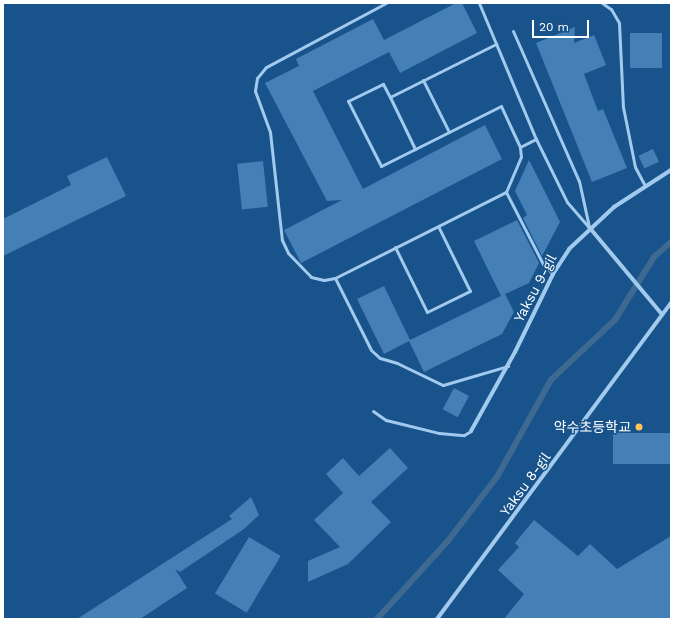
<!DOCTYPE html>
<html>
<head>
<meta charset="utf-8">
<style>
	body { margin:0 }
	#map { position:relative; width:674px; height:622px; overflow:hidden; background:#18538b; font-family:"Work Sans","Noto Sans KR",sans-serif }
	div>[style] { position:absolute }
	.stream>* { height:5.5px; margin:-2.75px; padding:0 2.75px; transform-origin:2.75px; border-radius:2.75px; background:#3e6a92 }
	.building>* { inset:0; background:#4480b5; transform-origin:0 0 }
	.service>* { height:3px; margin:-1.5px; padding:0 1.5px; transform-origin:1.5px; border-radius:1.5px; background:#a2caee }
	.minor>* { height:4px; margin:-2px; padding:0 2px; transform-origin:2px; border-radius:2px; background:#a2caee }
	.dots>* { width:11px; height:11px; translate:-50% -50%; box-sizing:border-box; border:2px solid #18538b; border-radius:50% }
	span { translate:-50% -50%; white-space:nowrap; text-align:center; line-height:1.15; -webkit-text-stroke:3px #18538b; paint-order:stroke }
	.street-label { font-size:14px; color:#fff }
	.poi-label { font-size:14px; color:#fff }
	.right { translate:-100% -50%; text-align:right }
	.frame { position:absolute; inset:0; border:4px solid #fff; pointer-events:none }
	.scale { position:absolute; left:532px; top:20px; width:57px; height:18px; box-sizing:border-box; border:2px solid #fff; border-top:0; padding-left:5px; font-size:12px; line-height:14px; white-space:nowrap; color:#fff; -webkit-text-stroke:3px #18538b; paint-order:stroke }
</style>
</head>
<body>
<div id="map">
	<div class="stream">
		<i style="left:377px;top:619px;width:105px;rotate:-47.7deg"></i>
		<i style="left:448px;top:541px;width:81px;rotate:-52.6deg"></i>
		<i style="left:497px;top:477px;width:111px;rotate:-60.9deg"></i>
		<i style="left:551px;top:380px;width:88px;rotate:-43.2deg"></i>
		<i style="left:615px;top:320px;width:74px;rotate:-58.2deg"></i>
		<i style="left:654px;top:257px;width:23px;rotate:-41deg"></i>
	</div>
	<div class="building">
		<i style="clip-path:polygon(456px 3px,462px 3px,477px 33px,400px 73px,389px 52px,313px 91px,363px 189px,485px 125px,502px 159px,301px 263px,284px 230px,342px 200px,327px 201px,265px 83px,299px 66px,296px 59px,373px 19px,384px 40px)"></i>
		<i style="clip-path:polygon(575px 27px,574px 43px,594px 35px,606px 65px,584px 74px,598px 111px,603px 109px,627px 168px,592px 182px,536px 43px)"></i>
		<i style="left:630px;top:33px;width:32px;height:35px"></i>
		<i style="left:653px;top:149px;width:14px;height:16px;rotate:65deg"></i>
		<i style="clip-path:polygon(107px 157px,126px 196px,3px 256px,3px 219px,71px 185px,67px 176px)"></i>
		<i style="clip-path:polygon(529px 160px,560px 222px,542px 256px,523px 218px,527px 215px,515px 191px)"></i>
		<i style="left:263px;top:161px;width:46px;height:26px;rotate:84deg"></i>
		<i style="clip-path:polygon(517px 220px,539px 263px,529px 283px,505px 294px,514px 312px,502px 334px,424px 372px,409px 341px,384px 354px,357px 299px,384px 286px,410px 340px,501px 296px,474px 241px)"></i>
		<i style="left:454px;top:388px;width:17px;height:24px;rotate:28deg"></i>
		<i style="left:671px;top:433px;width:31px;height:58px;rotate:90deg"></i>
		<i style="clip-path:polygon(390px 448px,408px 468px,371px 502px,391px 522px,348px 564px,308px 582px,308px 561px,340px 547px,314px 520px,343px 493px,326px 474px,343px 458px,359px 476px)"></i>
		<i style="clip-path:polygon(251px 497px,259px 515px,244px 529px,180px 572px,175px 569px,187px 588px,140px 619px,77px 619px,232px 519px,229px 516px)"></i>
		<i style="clip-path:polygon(534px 520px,578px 556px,590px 544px,617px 569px,671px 536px,671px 619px,504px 619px,524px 594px,498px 570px,519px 547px,515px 543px)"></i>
		<i style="left:249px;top:537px;width:37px;height:66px;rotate:31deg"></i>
	</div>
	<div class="service">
		<i style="left:386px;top:3px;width:136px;rotate:151.9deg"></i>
		<i style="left:266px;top:67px;width:14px;rotate:129deg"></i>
		<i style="left:257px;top:78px;width:13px;rotate:99deg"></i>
		<i style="left:255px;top:91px;width:44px;rotate:69.9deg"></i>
		<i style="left:270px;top:132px;width:109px;rotate:83.7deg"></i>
		<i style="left:282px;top:240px;width:14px;rotate:65deg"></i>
		<i style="left:288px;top:253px;width:33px;rotate:46deg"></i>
		<i style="left:311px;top:277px;width:13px;rotate:13deg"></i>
		<i style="left:324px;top:280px;width:11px;rotate:-10deg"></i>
		<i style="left:335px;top:278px;width:191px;rotate:-26.7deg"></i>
		<i style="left:506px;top:192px;width:38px;rotate:-67deg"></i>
		<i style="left:521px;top:157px;width:10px;rotate:-96deg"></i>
		<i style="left:520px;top:147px;width:45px;rotate:-114.9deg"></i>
		<i style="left:501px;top:106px;width:134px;rotate:153.4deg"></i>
		<i style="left:381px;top:166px;width:73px;rotate:-116.9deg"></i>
		<i style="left:348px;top:101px;width:39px;rotate:-26deg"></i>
		<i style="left:383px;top:84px;width:15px;rotate:62deg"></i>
		<i style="left:390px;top:97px;width:119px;rotate:-26.6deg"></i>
		<i style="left:479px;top:3px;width:147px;rotate:67.3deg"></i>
		<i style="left:536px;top:139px;width:70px;rotate:63.8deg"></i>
		<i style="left:567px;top:202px;width:33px;rotate:49deg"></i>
		<i style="left:602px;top:3px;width:11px;rotate:34deg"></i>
		<i style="left:611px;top:9px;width:16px;rotate:60deg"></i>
		<i style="left:619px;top:23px;width:84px;rotate:87.3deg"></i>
		<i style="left:623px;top:107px;width:61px;rotate:78.7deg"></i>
		<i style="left:635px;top:167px;width:21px;rotate:62deg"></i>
		<i style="left:513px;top:31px;width:164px;rotate:66.3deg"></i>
		<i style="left:579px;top:181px;width:47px;rotate:77.7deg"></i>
		<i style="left:423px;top:80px;width:58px;rotate:63.4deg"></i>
		<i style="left:390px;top:97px;width:58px;rotate:64.3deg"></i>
		<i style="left:520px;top:147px;width:18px;rotate:-27deg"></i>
		<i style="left:506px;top:192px;width:81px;rotate:62.8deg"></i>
		<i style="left:543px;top:264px;width:14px;rotate:45deg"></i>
		<i style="left:395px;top:247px;width:72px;rotate:63.8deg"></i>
		<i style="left:427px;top:312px;width:48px;rotate:-26deg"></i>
		<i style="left:470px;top:291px;width:72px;rotate:-116.2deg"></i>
		<i style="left:335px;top:278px;width:80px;rotate:63.4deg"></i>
		<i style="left:371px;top:350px;width:12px;rotate:42deg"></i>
		<i style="left:380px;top:358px;width:18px;rotate:16deg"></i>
		<i style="left:397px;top:363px;width:51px;rotate:25.6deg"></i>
		<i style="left:443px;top:385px;width:68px;rotate:-16.3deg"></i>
		<i style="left:373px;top:411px;width:16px;rotate:35deg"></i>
		<i style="left:386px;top:420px;width:55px;rotate:13.8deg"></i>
		<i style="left:439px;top:433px;width:25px;rotate:5deg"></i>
		<i style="left:464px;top:435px;width:8px;rotate:-30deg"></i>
	</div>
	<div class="minor">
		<i style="left:589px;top:227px;width:112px;rotate:50.1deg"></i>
		<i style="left:471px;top:431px;width:90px;rotate:-60.9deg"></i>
		<i style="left:515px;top:352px;width:87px;rotate:-64deg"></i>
		<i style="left:553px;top:274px;width:30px;rotate:-57deg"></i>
		<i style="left:569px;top:249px;width:62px;rotate:-43deg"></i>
		<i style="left:614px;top:207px;width:68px;rotate:-33deg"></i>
		<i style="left:437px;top:619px;width:393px;rotate:-53.5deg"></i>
	</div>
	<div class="dots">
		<i style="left:639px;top:427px;background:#ffc45f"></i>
	</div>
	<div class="street-label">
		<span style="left:535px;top:288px;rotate:-62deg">Yaksu 9-gil</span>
		<span style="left:525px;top:484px;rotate:-54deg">Yaksu 8-gil</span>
	</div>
	<div class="poi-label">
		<span class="right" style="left:631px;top:427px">약수초등학교</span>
	</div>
	<div class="frame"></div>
	<div class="scale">20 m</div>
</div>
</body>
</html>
